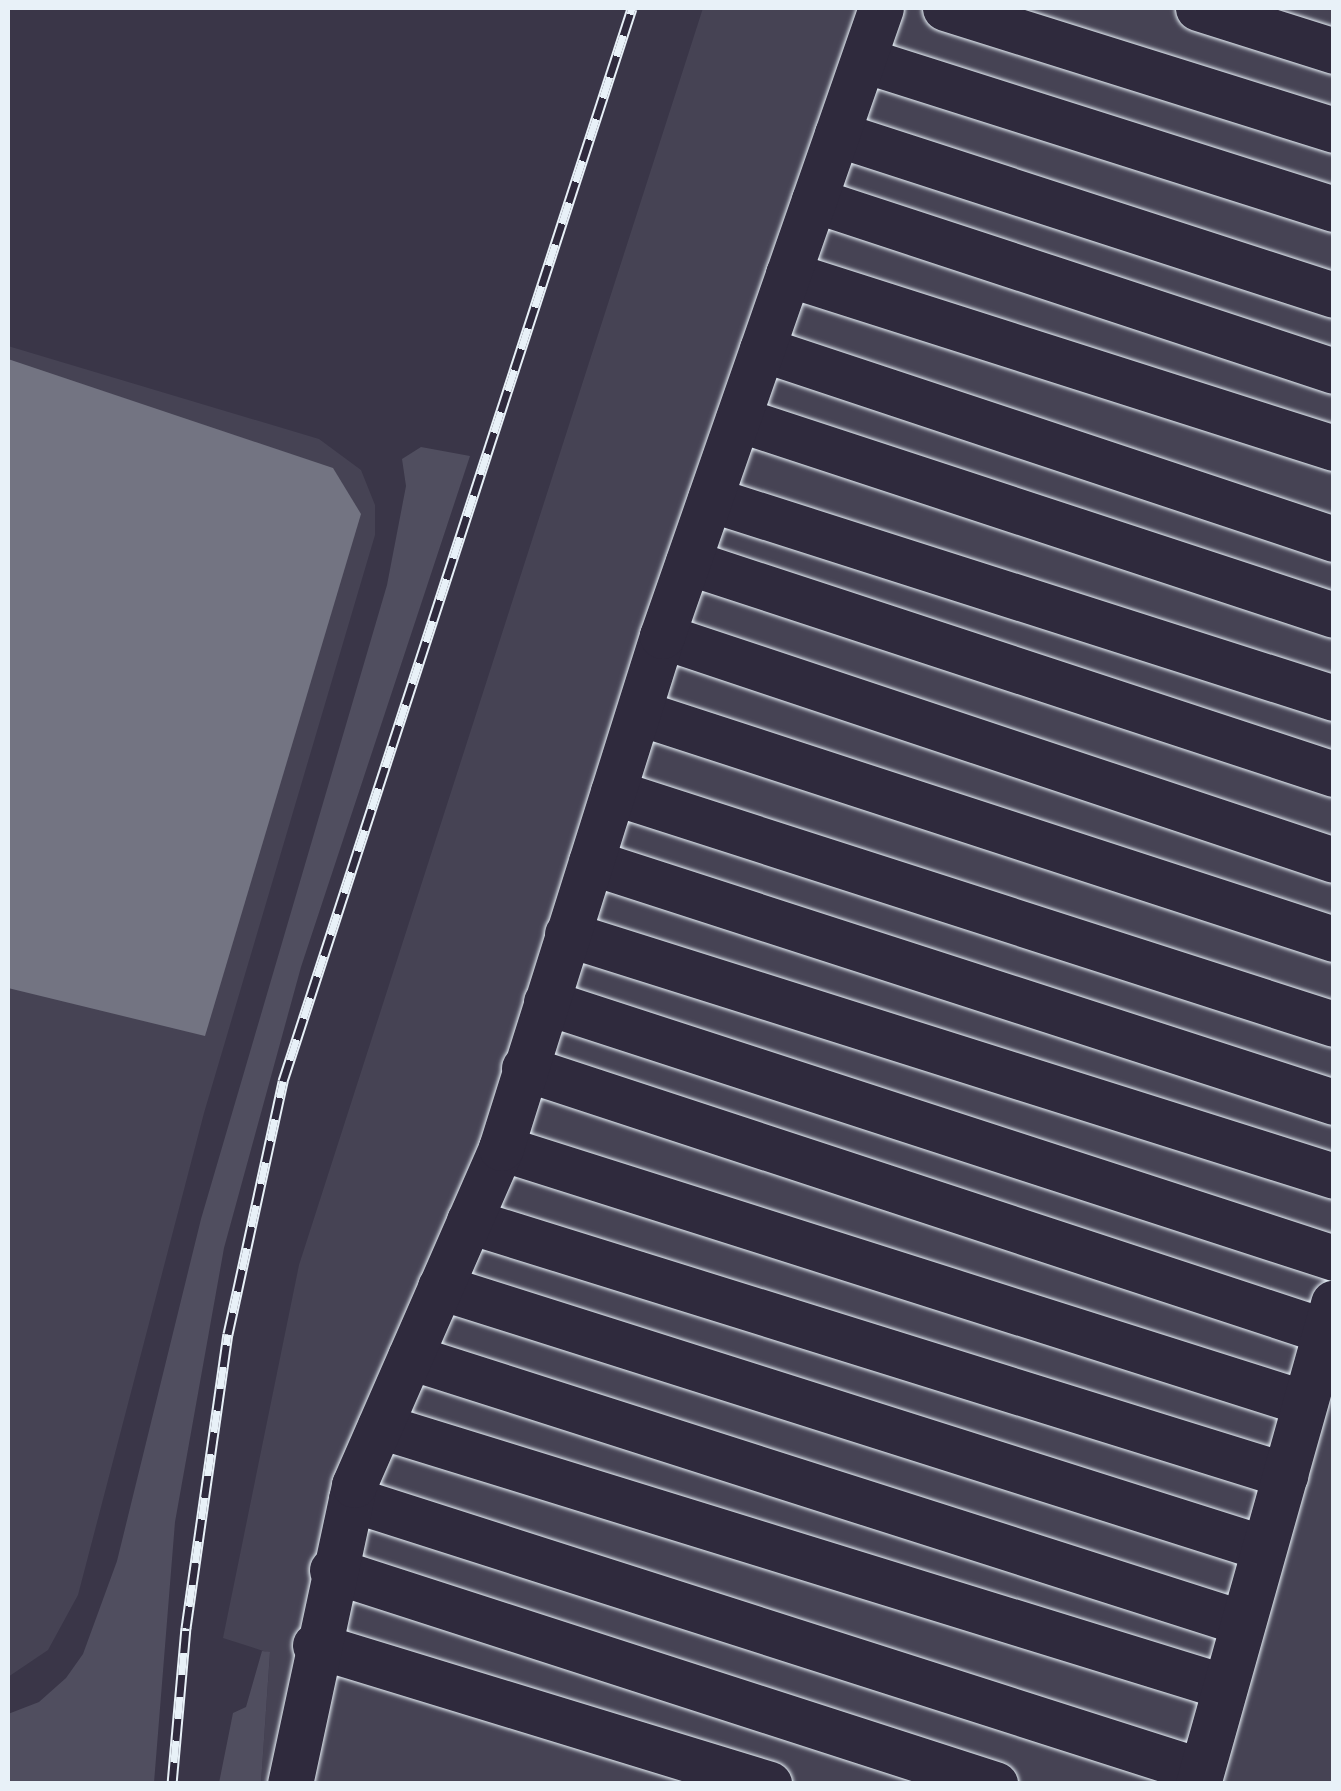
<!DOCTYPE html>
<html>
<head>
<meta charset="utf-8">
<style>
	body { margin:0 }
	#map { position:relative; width:1341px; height:1791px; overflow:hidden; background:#3a3648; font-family:"Gochi Hand",sans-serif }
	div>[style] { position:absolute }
	.built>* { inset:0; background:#464354 }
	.green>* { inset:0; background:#504e5f }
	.water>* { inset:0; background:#737482 }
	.roads { filter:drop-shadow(0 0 2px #e8f1f8) drop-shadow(0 0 2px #e8f1f8) }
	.minor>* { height:45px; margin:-22.5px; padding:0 22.5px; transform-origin:22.5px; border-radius:22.5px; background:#2f2a3d }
	.rail>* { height:11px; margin-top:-5.5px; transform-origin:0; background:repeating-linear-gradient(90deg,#2f2a3d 0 22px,#e8f1f8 0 44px); box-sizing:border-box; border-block:2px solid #e8f1f8 }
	span { translate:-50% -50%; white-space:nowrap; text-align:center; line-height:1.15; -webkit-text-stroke:9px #2f2a3d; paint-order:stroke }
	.frame { position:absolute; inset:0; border:10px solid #e8f1f8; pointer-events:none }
</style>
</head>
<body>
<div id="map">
	<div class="built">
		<i style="clip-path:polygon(703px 8px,1333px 8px,1333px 1783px,261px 1783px,270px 1653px,223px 1638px,299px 1265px)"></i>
		<i style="clip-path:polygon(8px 346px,319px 439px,361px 470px,375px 505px,375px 535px,204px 1113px,78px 1595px,48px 1650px,8px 1677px)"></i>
	</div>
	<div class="green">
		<i style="clip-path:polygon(421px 447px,470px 456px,301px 967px,224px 1248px,175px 1522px,154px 1783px,8px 1783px,8px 1714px,39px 1702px,66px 1678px,83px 1654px,117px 1561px,201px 1219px,387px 585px,406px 486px,402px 459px)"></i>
		<i style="clip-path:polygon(262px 1651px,270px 1652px,261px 1783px,219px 1783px,233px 1713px,246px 1707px)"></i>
	</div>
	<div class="water">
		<i style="clip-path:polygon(8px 359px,333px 468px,361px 514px,205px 1036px,8px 988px)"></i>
	</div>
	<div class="roads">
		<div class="minor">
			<i style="left:945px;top:8px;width:408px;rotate:17.4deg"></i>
			<i style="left:1198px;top:8px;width:143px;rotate:17.5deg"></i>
			<i style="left:864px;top:60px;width:493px;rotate:17.6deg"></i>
			<i style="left:837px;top:134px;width:522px;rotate:17.95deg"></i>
			<i style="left:814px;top:200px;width:547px;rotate:18.2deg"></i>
			<i style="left:788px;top:274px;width:573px;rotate:17.68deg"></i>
			<i style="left:762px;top:349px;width:603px;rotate:18.37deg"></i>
			<i style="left:738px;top:419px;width:627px;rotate:18.2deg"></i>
			<i style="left:710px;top:499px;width:655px;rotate:17.69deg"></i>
			<i style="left:688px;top:562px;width:680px;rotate:18.17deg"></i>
			<i style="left:662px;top:636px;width:708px;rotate:18.43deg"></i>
			<i style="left:640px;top:713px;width:730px;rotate:18.04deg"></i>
			<i style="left:613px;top:792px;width:757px;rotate:17.84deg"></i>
			<i style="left:591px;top:862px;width:781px;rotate:17.9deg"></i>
			<i style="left:567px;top:934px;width:804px;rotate:17.51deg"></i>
			<i style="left:546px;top:1002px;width:829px;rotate:18deg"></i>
			<i style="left:524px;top:1068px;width:843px;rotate:18.18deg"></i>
			<i style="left:501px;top:1148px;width:843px;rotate:17.6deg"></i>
			<i style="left:469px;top:1221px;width:855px;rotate:17.29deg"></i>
			<i style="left:440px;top:1287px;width:864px;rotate:17.58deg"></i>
			<i style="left:410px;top:1357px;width:874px;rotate:17.71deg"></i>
			<i style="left:380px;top:1426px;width:884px;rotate:17.16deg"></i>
			<i style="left:351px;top:1499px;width:892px;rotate:17.74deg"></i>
			<i style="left:332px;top:1570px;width:697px;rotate:17.89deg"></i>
			<i style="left:315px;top:1645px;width:475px;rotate:17deg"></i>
			<i style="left:290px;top:1784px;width:306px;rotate:-77.9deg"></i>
			<i style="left:354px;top:1485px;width:368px;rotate:-66.4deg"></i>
			<i style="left:501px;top:1148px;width:537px;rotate:-72.54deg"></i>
			<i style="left:662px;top:636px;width:665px;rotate:-70.78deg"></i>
			<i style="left:1198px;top:1784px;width:500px;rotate:-74.3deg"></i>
		</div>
	</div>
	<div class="rail">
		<i style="left:172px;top:1784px;width:157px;rotate:-84.9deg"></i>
		<i style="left:186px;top:1628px;width:297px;rotate:-81.9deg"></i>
		<i style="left:228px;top:1334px;width:259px;rotate:-77.7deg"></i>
		<i style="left:283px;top:1081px;width:1128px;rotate:-71.98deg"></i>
	</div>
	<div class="frame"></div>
</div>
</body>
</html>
